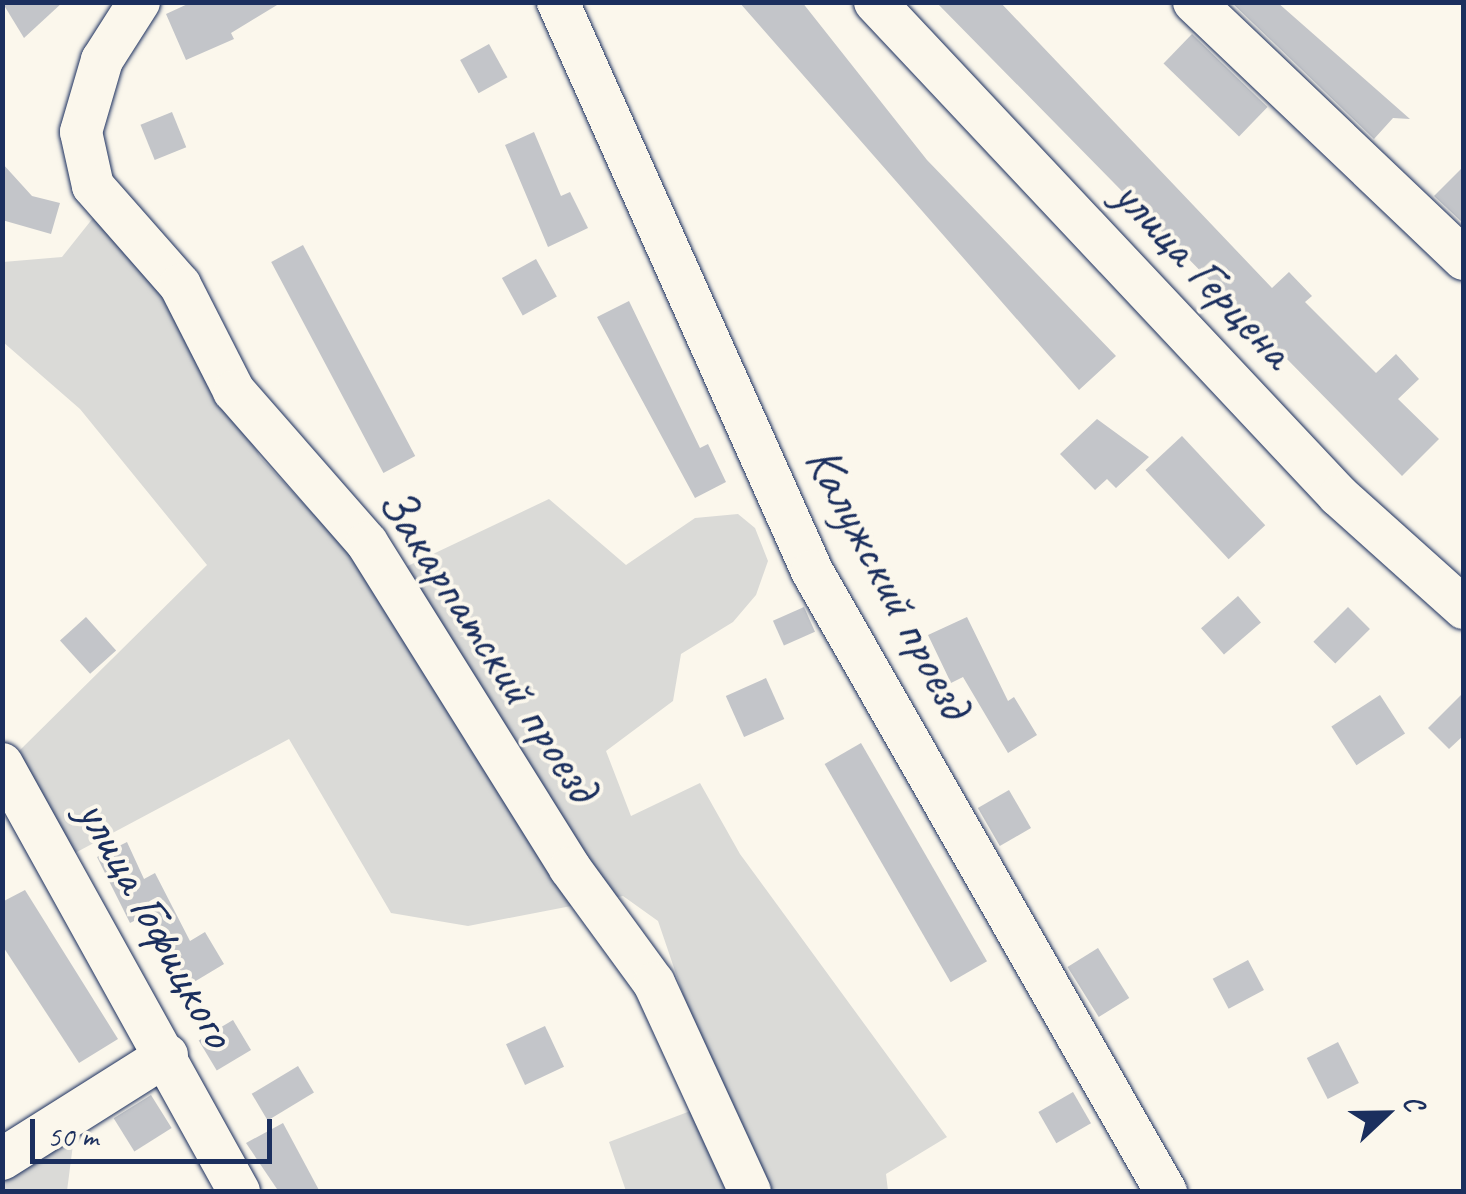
<!DOCTYPE html>
<html>
<head>
<meta charset="utf-8">
<style>
	body { margin:0 }
	#map { position:relative; width:1466px; height:1194px; overflow:hidden; background:#fbf7ec; font-family:Caveat,sans-serif }
	div>[style] { position:absolute }
	.green>* { inset:0; background:#dadad7 }
	.building>* { inset:0; background:#c3c5c9; transform-origin:0 0 }
	.roads { filter:drop-shadow(0 0 2px #1b2f5e) drop-shadow(0 0 2px #1b2f5e) }
	.minor>* { height:42px; margin:-21px; padding:0 21px; transform-origin:21px; border-radius:21px; background:#fbf7ec }
	span { translate:-50% -50%; white-space:nowrap; text-align:center; line-height:1.15; -webkit-text-stroke:8px #fbf7ec; paint-order:stroke }
	.street-label { font-size:50px; color:#1b2f5e }
	.frame { position:absolute; inset:0; border:5px solid #1b2f5e; pointer-events:none }
	.north { position:absolute; left:1336px; top:1064px; width:100px; height:100px; -webkit-text-stroke:8px #fbf7ec; paint-order:stroke; rotate:68deg; font-size:28px; font-weight:700; line-height:40px; text-align:center; color:#1b2f5e }
	.north::after { content:''; display:block; margin:auto; width:35px; height:45px; background:#1b2f5e; clip-path:polygon(50% 0,100% 100%,50% 72%,0 100%) }
	.scale { position:absolute; left:30px; top:1119px; width:242px; height:45px; box-sizing:border-box; border:5px solid #1b2f5e; border-top:0; padding-left:12px; font-size:30px; line-height:35px; white-space:nowrap; color:#1b2f5e; -webkit-text-stroke:8px #fbf7ec; paint-order:stroke }
</style>
</head>
<body>
<div id="map">
	<div class="green">
		<i style="clip-path:polygon(93px 218px,169px 283px,260px 457px,376px 581px,549px 499px,626px 565px,695px 518px,738px 514px,755px 528px,768px 561px,756px 595px,733px 622px,681px 654px,673px 701px,606px 751px,631px 816px,700px 783px,740px 854px,947px 1137px,886px 1174px,888px 1191px,626px 1191px,609px 1142px,693px 1110px,713px 1082px,658px 921px,623px 896px,468px 926px,391px 913px,289px 739px,75px 853px,17px 753px,207px 565px,80px 409px,3px 342px,3px 262px,62px 257px)"></i>
		<i style="clip-path:polygon(76px 1121px,67px 1191px,3px 1192px,3px 1167px)"></i>
	</div>
	<div class="building">
		<i style="clip-path:polygon(2px 2px,63px 2px,24px 38px)"></i>
		<i style="clip-path:polygon(192px 2px,282px 2px,231px 33px,234px 39px,186px 60px,166px 14px)"></i>
		<i style="clip-path:polygon(739px 2px,802px 2px,927px 160px,1116px 356px,1079px 390px)"></i>
		<i style="clip-path:polygon(936px 2px,1000px 2px,1272px 288px,1289px 272px,1312px 296px,1305px 302px,1376px 373px,1396px 354px,1419px 379px,1398px 399px,1439px 439px,1402px 476px)"></i>
		<i style="clip-path:polygon(1231px 2px,1277px 2px,1410px 119px,1393px 118px,1374px 139px)"></i>
		<i style="left:1192px;top:34px;width:105px;height:41px;rotate:44deg"></i>
		<i style="left:489px;top:44px;width:38px;height:33px;rotate:61deg"></i>
		<i style="left:172px;top:112px;width:38px;height:34px;rotate:68deg"></i>
		<i style="clip-path:polygon(534px 132px,561px 196px,570px 192px,588px 228px,548px 247px,505px 145px)"></i>
		<i style="clip-path:polygon(2px 163px,32px 196px,60px 203px,51px 234px,2px 220px)"></i>
		<i style="clip-path:polygon(1464px 166px,1464px 224px,1434px 196px)"></i>
		<i style="left:303px;top:245px;width:239px;height:36px;rotate:62deg"></i>
		<i style="left:536px;top:259px;width:43px;height:39px;rotate:61deg"></i>
		<i style="clip-path:polygon(629px 301px,700px 448px,708px 444px,726px 482px,695px 498px,597px 317px)"></i>
		<i style="clip-path:polygon(1097px 419px,1149px 457px,1116px 488px,1107px 479px,1095px 490px,1060px 454px)"></i>
		<i style="left:1182px;top:436px;width:122px;height:50px;rotate:47deg"></i>
		<i style="left:1238px;top:596px;width:35px;height:49px;rotate:49deg"></i>
		<i style="left:804px;top:607px;width:27px;height:34px;rotate:66deg"></i>
		<i style="left:1348px;top:607px;width:31px;height:49px;rotate:45deg"></i>
		<i style="left:86px;top:617px;width:45px;height:35px;rotate:48deg"></i>
		<i style="clip-path:polygon(967px 617px,1008px 701px,1014px 697px,1037px 735px,1008px 753px,963px 677px,951px 683px,928px 635px)"></i>
		<i style="left:766px;top:678px;width:45px;height:44px;rotate:66deg"></i>
		<i style="clip-path:polygon(1464px 692px,1464px 735px,1449px 749px,1428px 728px)"></i>
		<i style="left:1380px;top:695px;width:46px;height:58px;rotate:57deg"></i>
		<i style="left:861px;top:743px;width:252px;height:42px;rotate:60deg"></i>
		<i style="left:1009px;top:790px;width:44px;height:36px;rotate:60deg"></i>
		<i style="clip-path:polygon(127px 842px,144px 879px,155px 873px,190px 941px,205px 932px,224px 964px,189px 985px,148px 914px,130px 923px,97px 857px)"></i>
		<i style="clip-path:polygon(25px 890px,118px 1039px,79px 1063px,2px 945px,2px 902px)"></i>
		<i style="left:1098px;top:948px;width:59px;height:36px;rotate:58deg"></i>
		<i style="left:1248px;top:960px;width:34px;height:40px;rotate:62deg"></i>
		<i style="left:233px;top:1020px;width:35px;height:40px;rotate:59deg"></i>
		<i style="left:545px;top:1026px;width:45px;height:43px;rotate:65deg"></i>
		<i style="left:1338px;top:1042px;width:46px;height:35px;rotate:63deg"></i>
		<i style="left:298px;top:1066px;width:31px;height:54px;rotate:59deg"></i>
		<i style="left:1073px;top:1092px;width:36px;height:40px;rotate:60deg"></i>
		<i style="left:151px;top:1095px;width:39px;height:44px;rotate:58deg"></i>
		<i style="clip-path:polygon(283px 1123px,320px 1192px,279px 1192px,246px 1143px)"></i>
	</div>
	<div class="roads">
		<div class="minor">
			<i style="left:139px;top:2px;width:69px;rotate:122.5deg"></i>
			<i style="left:102px;top:60px;width:75px;rotate:106.3deg"></i>
			<i style="left:81px;top:132px;width:55px;rotate:77.5deg"></i>
			<i style="left:93px;top:186px;width:132px;rotate:48.7deg"></i>
			<i style="left:180px;top:285px;width:119px;rotate:63deg"></i>
			<i style="left:234px;top:391px;width:202px;rotate:48.8deg"></i>
			<i style="left:367px;top:543px;width:383px;rotate:58deg"></i>
			<i style="left:570px;top:868px;width:142px;rotate:53.9deg"></i>
			<i style="left:654px;top:983px;width:230px;rotate:65.3deg"></i>
			<i style="left:558px;top:2px;width:623px;rotate:65.94deg"></i>
			<i style="left:812px;top:571px;width:715px;rotate:60.31deg"></i>
			<i style="left:875px;top:2px;width:678px;rotate:46.79deg"></i>
			<i style="left:1339px;top:496px;width:168px;rotate:41.9deg"></i>
			<i style="left:1194px;top:2px;width:373px;rotate:43.6deg"></i>
			<i style="left:2px;top:764px;width:489px;rotate:61deg"></i>
			<i style="left:2px;top:1159px;width:195px;rotate:-32.2deg"></i>
		</div>
	</div>
	<div class="street-label">
		<span style="left:1204px;top:273px;rotate:47deg">улица Герцена</span>
		<span style="left:889px;top:582px;rotate:62deg">Калужский проезд</span>
		<span style="left:489px;top:644px;rotate:57deg">Закарпатский проезд</span>
		<span style="left:157px;top:923px;rotate:61deg">улица Гофицкого</span>
	</div>
	<div class="frame"></div>
	<div class="north">С</div>
	<div class="scale">50 m</div>
</div>
</body>
</html>
